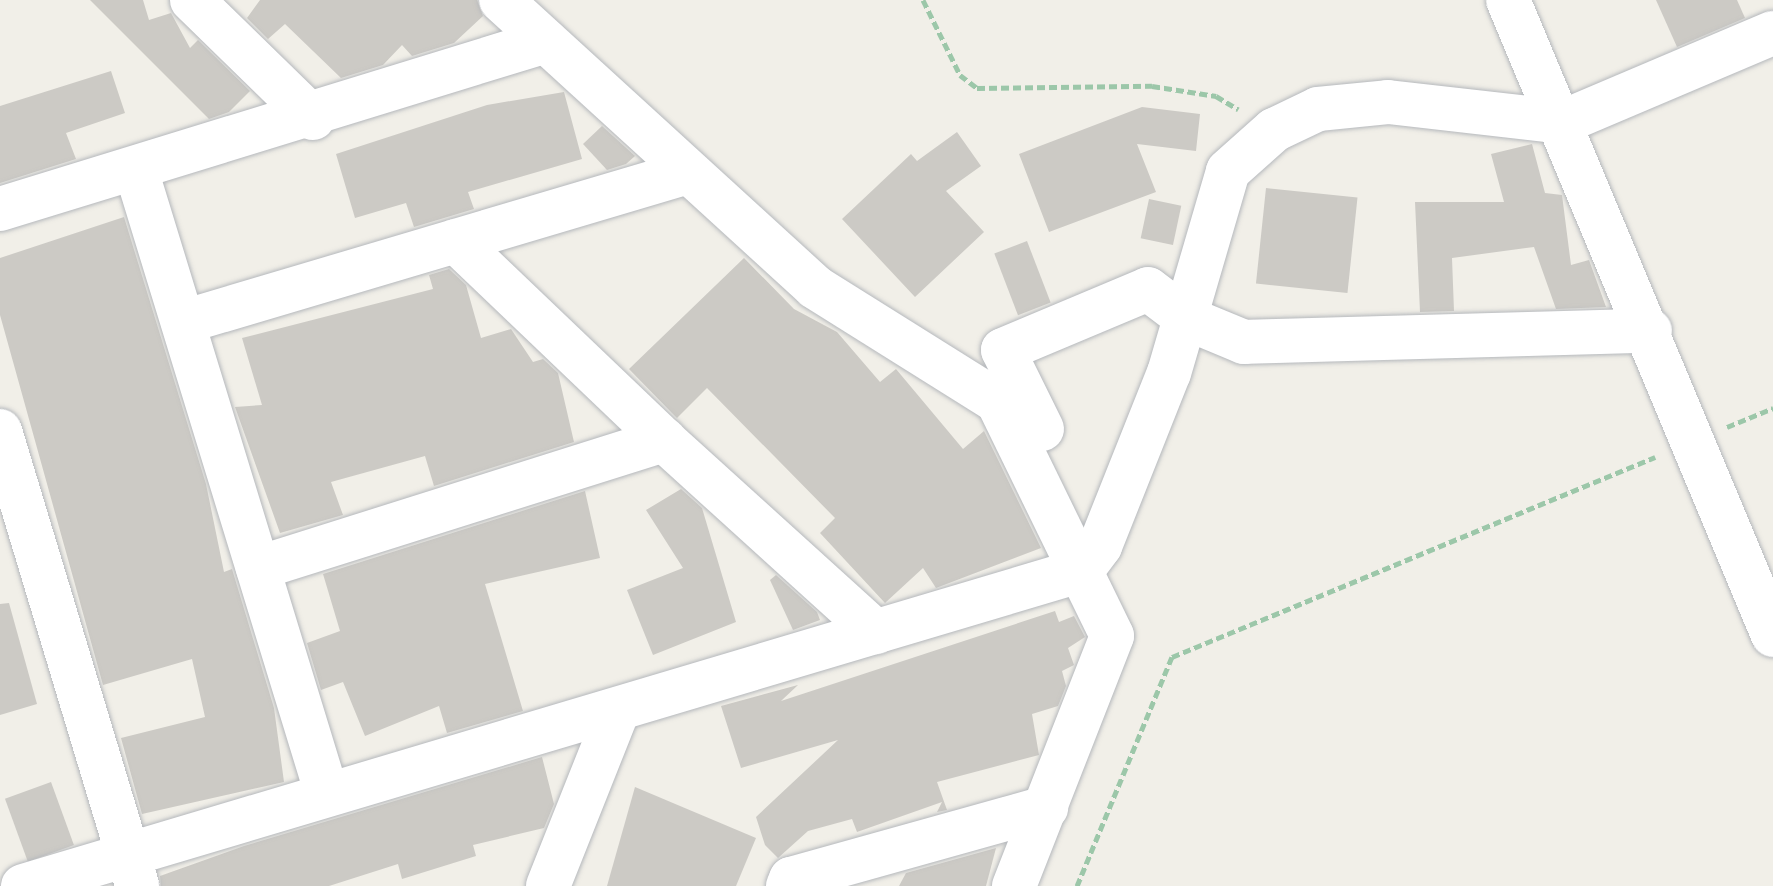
<!DOCTYPE html>
<html>
<head>
<meta charset="utf-8">
<style>
	body { margin:0 }
	#map { position:relative; width:1773px; height:886px; overflow:hidden; background:#f1efe8; font-family:Jost,sans-serif }
	div>[style] { position:absolute }
	.building>* { inset:0; background:#cccac5; transform-origin:0 0 }
	.path>* { height:5px; margin-top:-2.5px; transform-origin:0; background:repeating-linear-gradient(90deg,#9cc7a9 0 8px,transparent 0 12px) }
	.roads { filter:drop-shadow(0 0 2px #b5b8bc) drop-shadow(0 0 2px #b5b8bc) }
	.minor>* { height:44px; margin:-22px; padding:0 22px; transform-origin:22px; border-radius:22px; background:#fff }
	span { translate:-50% -50%; white-space:nowrap; text-align:center; line-height:1.15; -webkit-text-stroke:6px #fff; paint-order:stroke }
</style>
</head>
<body>
<div id="map">
	<div class="building">
		<i style="clip-path:polygon(90px 0,143px 0,149px 20px,171px 13px,190px 48px,198px 40px,250px 91px,229px 112px,209px 119px)"></i>
		<i style="clip-path:polygon(260px 0,477px 0,483px 16px,454px 43px,412px 56px,402px 45px,383px 65px,341px 78px,285px 24px,268px 39px,247px 18px)"></i>
		<i style="clip-path:polygon(1656px 0,1737px 0,1745px 18px,1677px 47px)"></i>
		<i style="clip-path:polygon(111px 71px,125px 113px,66px 133px,76px 159px,0 183px,0 106px)"></i>
		<i style="clip-path:polygon(564px 92px,582px 159px,468px 192px,474px 209px,414px 227px,406px 203px,355px 218px,336px 154px,487px 105px)"></i>
		<i style="clip-path:polygon(1142px 107px,1200px 114px,1196px 151px,1137px 144px,1156px 192px,1049px 232px,1019px 154px)"></i>
		<i style="clip-path:polygon(602px 126px,635px 156px,626px 164px,607px 170px,583px 144px)"></i>
		<i style="clip-path:polygon(957px 132px,981px 166px,946px 191px,984px 232px,915px 297px,842px 219px,911px 154px,917px 161px)"></i>
		<i style="clip-path:polygon(1532px 144px,1545px 193px,1562px 195px,1571px 265px,1589px 260px,1606px 307px,1556px 309px,1534px 247px,1452px 258px,1454px 311px,1420px 312px,1415px 202px,1504px 202px,1491px 154px)"></i>
		<i style="left:1266px;top:188px;width:92px;height:96px;rotate:6deg"></i>
		<i style="left:1149px;top:199px;width:33px;height:40px;rotate:12deg"></i>
		<i style="clip-path:polygon(124px 217px,206px 484px,224px 572px,232px 569px,274px 708px,284px 782px,142px 814px,121px 738px,205px 717px,192px 659px,103px 685px,0 315px,0 258px)"></i>
		<i style="left:1027px;top:241px;width:66px;height:35px;rotate:69deg"></i>
		<i style="clip-path:polygon(744px 258px,794px 309px,837px 332px,880px 382px,896px 369px,963px 449px,984px 431px,1041px 548px,936px 588px,923px 568px,885px 603px,820px 533px,835px 518px,707px 388px,677px 418px,670px 411px,629px 369px)"></i>
		<i style="clip-path:polygon(449px 269px,466px 285px,481px 338px,511px 329px,533px 362px,543px 359px,558px 373px,574px 442px,434px 486px,425px 456px,331px 482px,343px 515px,280px 533px,235px 407px,262px 405px,242px 338px,433px 289px,429px 275px)"></i>
		<i style="clip-path:polygon(681px 489px,702px 508px,736px 622px,653px 655px,627px 590px,683px 568px,646px 510px)"></i>
		<i style="clip-path:polygon(585px 491px,600px 558px,485px 584px,523px 711px,447px 733px,439px 706px,365px 736px,343px 682px,321px 690px,307px 643px,340px 631px,323px 574px)"></i>
		<i style="clip-path:polygon(776px 575px,817px 612px,820px 620px,793px 630px,770px 580px)"></i>
		<i style="clip-path:polygon(9px 603px,37px 704px,0 715px,0 604px)"></i>
		<i style="clip-path:polygon(1055px 611px,1059px 622px,1074px 616px,1085px 637px,1068px 648px,1074px 665px,1062px 671px,1066px 686px,1058px 706px,1032px 714px,1039px 755px,937px 782px,947px 810px,937px 812px,942px 802px,857px 832px,852px 819px,808px 831px,778px 858px,765px 845px,756px 817px,838px 740px,741px 768px,721px 706px,798px 685px,781px 701px)"></i>
		<i style="clip-path:polygon(542px 757px,554px 804px,544px 828px,473px 845px,476px 856px,402px 879px,398px 864px,329px 886px,161px 886px,160px 876px,244px 846px)"></i>
		<i style="left:51px;top:782px;width:67px;height:49px;rotate:70deg"></i>
		<i style="clip-path:polygon(635px 787px,756px 838px,736px 886px,607px 886px)"></i>
		<i style="clip-path:polygon(996px 848px,986px 886px,899px 886px,906px 873px)"></i>
	</div>
	<div class="path">
		<i style="left:923px;top:0;width:84px;rotate:63.7deg"></i>
		<i style="left:960px;top:75px;width:21px;rotate:37deg"></i>
		<i style="left:977px;top:88px;width:175px;rotate:-0.7deg"></i>
		<i style="left:1152px;top:86px;width:65px;rotate:8.9deg"></i>
		<i style="left:1216px;top:96px;width:26px;rotate:31deg"></i>
		<i style="left:1727px;top:427px;width:50px;rotate:-22.4deg"></i>
		<i style="left:1077px;top:886px;width:248px;rotate:-67.5deg"></i>
		<i style="left:1172px;top:657px;width:523px;rotate:-22.49deg"></i>
	</div>
	<div class="roads">
		<div class="minor">
			<i style="left:192px;top:0;width:169px;rotate:44.3deg"></i>
			<i style="left:501px;top:0;width:425px;rotate:42.4deg"></i>
			<i style="left:815px;top:287px;width:216px;rotate:32.1deg"></i>
			<i style="left:998px;top:402px;width:260px;rotate:64deg"></i>
			<i style="left:1112px;top:636px;width:269px;rotate:111.4deg"></i>
			<i style="left:1508px;top:0;width:688px;rotate:67.35deg"></i>
			<i style="left:136px;top:170px;width:649px;rotate:72.99deg"></i>
			<i style="left:0;top:209px;width:571px;rotate:-17.1deg"></i>
			<i style="left:183px;top:322px;width:527px;rotate:-16.54deg"></i>
			<i style="left:1042px;top:429px;width:88px;rotate:-116.3deg"></i>
			<i style="left:1003px;top:350px;width:157px;rotate:-22.8deg"></i>
			<i style="left:1148px;top:289px;width:48px;rotate:37.3deg"></i>
			<i style="left:1186px;top:318px;width:63px;rotate:22.5deg"></i>
			<i style="left:1244px;top:342px;width:406px;rotate:-1.6deg"></i>
			<i style="left:0;top:431px;width:475px;rotate:73.2deg"></i>
			<i style="left:664px;top:440px;width:286px;rotate:42.2deg"></i>
			<i style="left:258px;top:568px;width:426px;rotate:-17.5deg"></i>
			<i style="left:664px;top:440px;width:288px;rotate:-136.3deg"></i>
			<i style="left:23px;top:886px;width:1105px;rotate:-16.61deg"></i>
			<i style="left:1082px;top:570px;width:30px;rotate:-53deg"></i>
			<i style="left:1100px;top:546px;width:186px;rotate:-68.3deg"></i>
			<i style="left:1169px;top:373px;width:210px;rotate:-73.7deg"></i>
			<i style="left:1228px;top:171px;width:62px;rotate:-41.7deg"></i>
			<i style="left:1274px;top:130px;width:49px;rotate:-25.5deg"></i>
			<i style="left:1318px;top:109px;width:70px;rotate:-5.7deg"></i>
			<i style="left:1388px;top:102px;width:176px;rotate:6.5deg"></i>
			<i style="left:1563px;top:122px;width:228px;rotate:-23deg"></i>
			<i style="left:548px;top:886px;width:189px;rotate:-68.3deg"></i>
			<i style="left:788px;top:886px;width:8px;rotate:-67deg"></i>
			<i style="left:791px;top:879px;width:265px;rotate:-15.6deg"></i>
		</div>
	</div>
</div>
</body>
</html>
